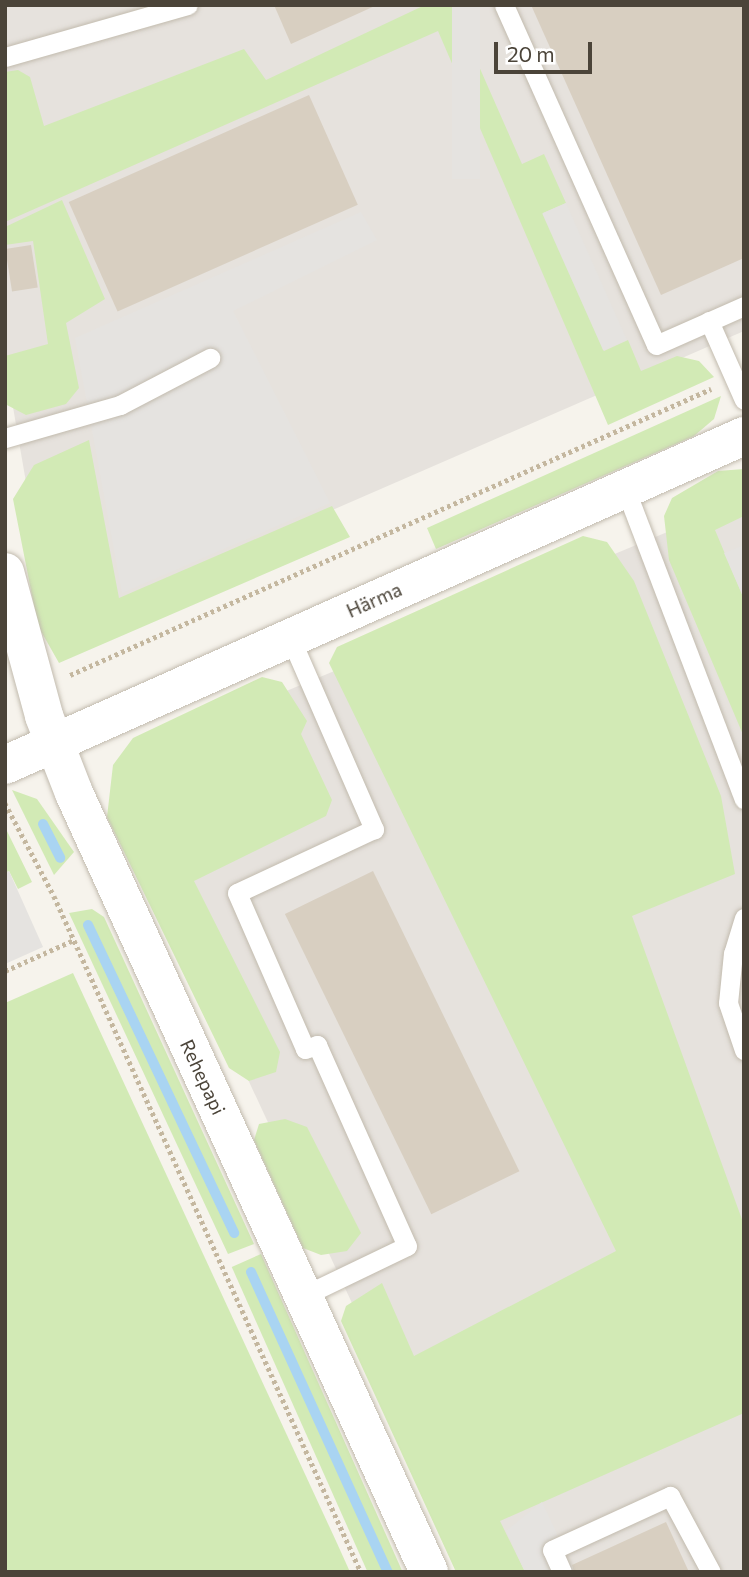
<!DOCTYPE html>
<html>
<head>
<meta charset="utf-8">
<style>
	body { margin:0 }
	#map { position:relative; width:749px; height:1577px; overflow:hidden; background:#f6f3ec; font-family:Commissioner,sans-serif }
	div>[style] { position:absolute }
	.industrial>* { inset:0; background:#e6e2dd }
	.green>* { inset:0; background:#d2eab5; transform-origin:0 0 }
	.parking>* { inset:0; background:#e5e3e0; transform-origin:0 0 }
	.stream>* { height:10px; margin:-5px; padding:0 5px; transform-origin:5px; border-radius:5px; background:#a9d4f2 }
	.building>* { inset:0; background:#d8cfc1; transform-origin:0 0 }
	.path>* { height:4.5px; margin-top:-2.25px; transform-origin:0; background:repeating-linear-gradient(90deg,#c4b79f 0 3.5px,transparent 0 7px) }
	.roads { filter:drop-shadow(0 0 2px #c2bbae) drop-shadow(0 0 2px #c2bbae) }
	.lane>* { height:19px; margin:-9.5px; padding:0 9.5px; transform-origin:9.5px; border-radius:9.5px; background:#fff }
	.street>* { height:38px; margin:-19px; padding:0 19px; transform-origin:19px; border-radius:19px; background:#fff }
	span { translate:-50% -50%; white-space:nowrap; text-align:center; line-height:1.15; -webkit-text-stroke:7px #fff; paint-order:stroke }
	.street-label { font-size:19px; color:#4b4439 }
	.frame { position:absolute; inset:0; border:7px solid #4b4439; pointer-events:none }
	.scale { position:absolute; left:494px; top:42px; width:98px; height:32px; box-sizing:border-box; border:4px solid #4b4439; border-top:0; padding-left:9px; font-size:21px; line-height:24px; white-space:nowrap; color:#4b4439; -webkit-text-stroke:5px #fff; paint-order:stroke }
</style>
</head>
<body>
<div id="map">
	<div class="industrial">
		<i style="clip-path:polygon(5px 5px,744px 5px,744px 331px,52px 632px,5px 361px)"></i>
		<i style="clip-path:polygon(744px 500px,744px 1572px,477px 1572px,119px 802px,140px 752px)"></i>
	</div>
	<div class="green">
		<i style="clip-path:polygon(425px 5px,452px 5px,522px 164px,544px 154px,566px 203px,543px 213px,604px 351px,628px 340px,641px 371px,677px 356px,699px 361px,714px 377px,608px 425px,438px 31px,5px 222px,5px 72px,18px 70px,30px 77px,44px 126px,244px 49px,266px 80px)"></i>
		<i style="clip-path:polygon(62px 200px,105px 299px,66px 323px,79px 388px,66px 404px,26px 415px,5px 404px,5px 356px,48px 344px,33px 241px,5px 245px,5px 227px)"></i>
		<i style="clip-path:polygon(721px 396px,714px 419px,694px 436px,436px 549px,427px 528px)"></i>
		<i style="clip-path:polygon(89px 440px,119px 598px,332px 506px,350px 537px,59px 663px,38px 626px,13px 499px,34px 465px)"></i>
		<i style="clip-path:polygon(744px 469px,744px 516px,715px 530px,744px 599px,744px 737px,669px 560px,664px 516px,672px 498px,718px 471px)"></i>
		<i style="clip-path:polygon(583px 536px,607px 542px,634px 581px,721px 796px,735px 874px,632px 916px,744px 1225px,744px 1413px,500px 1521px,525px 1572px,456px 1572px,341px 1321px,346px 1306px,382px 1283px,414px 1356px,616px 1251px,329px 663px,337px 647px)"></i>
		<i style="clip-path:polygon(262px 677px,282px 682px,307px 721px,301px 734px,332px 800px,326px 816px,194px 881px,280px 1052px,276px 1072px,249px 1081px,229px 1068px,107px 817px,113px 765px,133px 738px)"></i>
		<i style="clip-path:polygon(12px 790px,37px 799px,74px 852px,54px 875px)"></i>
		<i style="clip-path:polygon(5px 827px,32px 882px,18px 889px,9px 871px,5px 873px)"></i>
		<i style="clip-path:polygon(92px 909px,104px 917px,254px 1244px,228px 1254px,69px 913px)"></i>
		<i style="clip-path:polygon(73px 973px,336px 1541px,350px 1572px,5px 1572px,5px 1003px)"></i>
		<i style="clip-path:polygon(285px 1119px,307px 1127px,361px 1233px,347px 1251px,321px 1255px,303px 1248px,254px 1140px,259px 1124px)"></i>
		<i style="left:261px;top:1254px;width:349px;height:32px;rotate:66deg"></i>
	</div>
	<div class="parking">
		<i style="left:452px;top:5px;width:28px;height:174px"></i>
		<i style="left:566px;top:203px;width:150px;height:26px;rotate:66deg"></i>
		<i style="clip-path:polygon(361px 212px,377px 240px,233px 311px,330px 503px,122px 593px,75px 338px)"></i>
		<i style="clip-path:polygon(744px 545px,744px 599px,724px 553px)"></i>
		<i style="clip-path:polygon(9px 871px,43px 947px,5px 964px,5px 873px)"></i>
		<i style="clip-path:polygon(542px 1502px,575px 1572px,525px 1572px,506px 1531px)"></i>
	</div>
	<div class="stream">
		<i style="left:43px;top:824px;width:38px;rotate:63deg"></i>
		<i style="left:88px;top:925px;width:341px;rotate:64.6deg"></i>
		<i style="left:251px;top:1272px;width:330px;rotate:65.5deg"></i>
	</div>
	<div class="building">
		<i style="clip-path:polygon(274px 5px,377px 5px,291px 44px)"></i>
		<i style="clip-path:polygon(531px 5px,744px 5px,744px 258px,661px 295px)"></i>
		<i style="left:309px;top:95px;width:120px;height:263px;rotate:66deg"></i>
		<i style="left:31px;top:245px;width:43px;height:26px;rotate:81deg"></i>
		<i style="left:373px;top:871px;width:334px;height:98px;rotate:64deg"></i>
		<i style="clip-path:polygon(666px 1522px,689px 1572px,574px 1572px,572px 1565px)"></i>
	</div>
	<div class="path">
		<i style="left:70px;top:675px;width:702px;rotate:-24.05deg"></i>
		<i style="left:5px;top:803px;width:105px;rotate:62.2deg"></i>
		<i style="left:54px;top:896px;width:742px;rotate:65.58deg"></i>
		<i style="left:5px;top:971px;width:76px;rotate:-24.2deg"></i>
	</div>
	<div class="roads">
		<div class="lane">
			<i style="left:504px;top:5px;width:372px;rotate:65.9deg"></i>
			<i style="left:656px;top:345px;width:96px;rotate:-23.9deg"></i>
			<i style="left:5px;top:57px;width:190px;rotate:-15.9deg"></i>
			<i style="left:709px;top:321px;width:86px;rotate:66.1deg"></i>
			<i style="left:5px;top:438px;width:120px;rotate:-16deg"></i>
			<i style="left:120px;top:405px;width:102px;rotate:-27.6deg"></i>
			<i style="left:625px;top:488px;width:333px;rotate:69.1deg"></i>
			<i style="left:290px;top:637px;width:210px;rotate:66.4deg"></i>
			<i style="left:374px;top:829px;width:151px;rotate:155deg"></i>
			<i style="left:237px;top:893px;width:170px;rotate:66.4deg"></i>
			<i style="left:305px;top:1049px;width:13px;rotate:-18deg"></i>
			<i style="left:317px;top:1045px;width:220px;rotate:65.9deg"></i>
			<i style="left:407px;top:1246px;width:115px;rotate:154.3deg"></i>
			<i style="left:744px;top:918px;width:37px;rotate:107deg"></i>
			<i style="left:733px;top:953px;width:50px;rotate:95.7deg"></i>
			<i style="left:728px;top:1003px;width:50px;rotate:71.2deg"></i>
			<i style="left:562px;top:1572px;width:24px;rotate:-114deg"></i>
			<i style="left:552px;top:1550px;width:130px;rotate:-24.6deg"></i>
			<i style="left:670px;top:1496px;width:86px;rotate:61.7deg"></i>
		</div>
		<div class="street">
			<i style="left:5px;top:572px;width:149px;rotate:74.8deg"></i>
			<i style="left:44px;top:716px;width:83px;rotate:68.7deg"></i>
			<i style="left:74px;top:793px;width:856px;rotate:65.5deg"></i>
			<i style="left:5px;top:765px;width:809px;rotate:-24deg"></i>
		</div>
	</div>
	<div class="street-label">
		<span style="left:374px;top:600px;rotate:-24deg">Härma</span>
		<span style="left:203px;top:1077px;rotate:65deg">Rehepapi</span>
	</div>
	<div class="frame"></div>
	<div class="scale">20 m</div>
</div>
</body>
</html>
